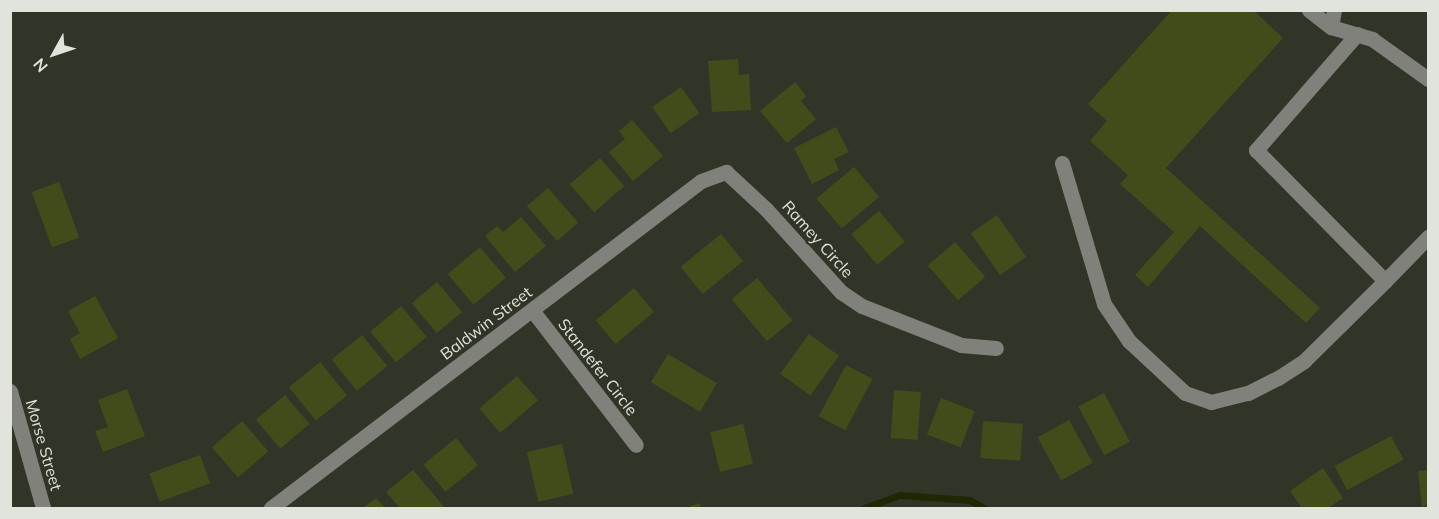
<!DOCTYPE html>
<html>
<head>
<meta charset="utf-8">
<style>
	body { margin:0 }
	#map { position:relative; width:1439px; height:519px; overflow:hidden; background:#313528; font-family:Mulish,sans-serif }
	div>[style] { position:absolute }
	.stream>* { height:7px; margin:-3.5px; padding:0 3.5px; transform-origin:3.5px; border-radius:3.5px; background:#1f2802 }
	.building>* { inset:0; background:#404d1b; transform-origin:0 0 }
	.minor>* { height:15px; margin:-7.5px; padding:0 7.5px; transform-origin:7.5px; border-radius:7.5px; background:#7f817a }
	span { translate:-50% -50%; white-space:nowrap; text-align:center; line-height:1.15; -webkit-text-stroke:4.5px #313528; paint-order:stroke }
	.street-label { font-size:16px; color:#e1e4dc }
	.frame { position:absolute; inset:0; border:12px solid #e1e4dc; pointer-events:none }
	.north { position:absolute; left:24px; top:24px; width:60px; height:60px; -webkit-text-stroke:4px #313528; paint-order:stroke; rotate:230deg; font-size:16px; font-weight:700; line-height:24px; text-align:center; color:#e1e4dc }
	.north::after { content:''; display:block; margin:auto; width:21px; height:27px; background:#e1e4dc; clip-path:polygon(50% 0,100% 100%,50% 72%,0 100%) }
</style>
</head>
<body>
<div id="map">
	<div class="stream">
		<i style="left:864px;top:508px;width:38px;rotate:-20deg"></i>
		<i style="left:900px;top:495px;width:70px;rotate:4.1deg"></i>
		<i style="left:970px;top:500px;width:16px;rotate:30deg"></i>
	</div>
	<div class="building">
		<i style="clip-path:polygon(1172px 10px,1253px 10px,1283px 38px,1166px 168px,1320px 308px,1306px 323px,1200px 226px,1148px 287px,1135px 275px,1174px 232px,1120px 184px,1128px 175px,1090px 141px,1107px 121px,1088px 104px)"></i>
		<i style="clip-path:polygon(738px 59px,739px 75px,749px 74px,751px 110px,712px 112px,708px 61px)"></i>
		<i style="clip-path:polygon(795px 82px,806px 96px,801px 101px,816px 119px,787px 143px,760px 111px)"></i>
		<i style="left:681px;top:87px;width:32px;height:35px;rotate:55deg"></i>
		<i style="clip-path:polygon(632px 120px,663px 156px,633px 181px,609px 152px,625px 139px,619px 131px)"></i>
		<i style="clip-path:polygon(836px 127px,849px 152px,834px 159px,839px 170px,812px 184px,794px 148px)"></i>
		<i style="left:600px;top:158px;width:37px;height:40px;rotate:49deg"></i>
		<i style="left:854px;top:167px;width:39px;height:49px;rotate:50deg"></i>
		<i style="left:59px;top:182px;width:59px;height:29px;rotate:70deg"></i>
		<i style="left:548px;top:188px;width:46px;height:28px;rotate:49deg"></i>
		<i style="left:879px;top:211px;width:40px;height:36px;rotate:50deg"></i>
		<i style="left:997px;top:215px;width:51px;height:32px;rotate:55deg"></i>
		<i style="clip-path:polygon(521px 217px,546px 246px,515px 272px,485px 236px,497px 226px,503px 232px)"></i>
		<i style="left:721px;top:234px;width:35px;height:52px;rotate:51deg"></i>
		<i style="left:955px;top:242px;width:46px;height:36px;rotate:49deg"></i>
		<i style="left:480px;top:247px;width:40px;height:42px;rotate:50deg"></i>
		<i style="left:757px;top:278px;width:55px;height:33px;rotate:50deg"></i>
		<i style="left:437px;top:282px;width:39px;height:33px;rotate:50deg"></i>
		<i style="left:634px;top:288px;width:31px;height:50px;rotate:50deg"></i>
		<i style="clip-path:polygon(95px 296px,118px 338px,80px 359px,70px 339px,80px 333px,68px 311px)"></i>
		<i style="left:401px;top:306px;width:40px;height:40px;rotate:50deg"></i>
		<i style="left:809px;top:334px;width:37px;height:49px;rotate:36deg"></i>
		<i style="left:362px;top:335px;width:40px;height:39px;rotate:51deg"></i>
		<i style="left:668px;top:354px;width:57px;height:33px;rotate:31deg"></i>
		<i style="left:320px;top:362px;width:43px;height:40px;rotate:51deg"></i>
		<i style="left:846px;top:365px;width:30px;height:58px;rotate:28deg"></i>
		<i style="left:517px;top:376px;width:32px;height:50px;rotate:49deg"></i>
		<i style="clip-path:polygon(127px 389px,145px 436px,103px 452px,95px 431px,108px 427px,98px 400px)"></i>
		<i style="left:894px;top:390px;width:27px;height:48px;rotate:4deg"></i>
		<i style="left:1104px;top:393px;width:55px;height:29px;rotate:62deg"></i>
		<i style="left:285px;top:395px;width:38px;height:38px;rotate:50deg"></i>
		<i style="left:941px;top:398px;width:36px;height:39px;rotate:21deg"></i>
		<i style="left:1069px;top:420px;width:49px;height:36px;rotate:61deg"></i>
		<i style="left:242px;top:421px;width:40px;height:40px;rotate:49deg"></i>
		<i style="left:983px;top:421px;width:40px;height:37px;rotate:4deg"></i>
		<i style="left:743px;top:424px;width:41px;height:34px;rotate:76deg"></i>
		<i style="left:1391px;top:436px;width:27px;height:64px;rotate:62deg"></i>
		<i style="left:456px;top:438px;width:35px;height:42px;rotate:51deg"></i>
		<i style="left:562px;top:444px;width:51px;height:36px;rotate:77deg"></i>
		<i style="left:200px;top:455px;width:30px;height:54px;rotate:70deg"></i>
		<i style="clip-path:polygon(1323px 468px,1343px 498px,1328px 508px,1302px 508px,1290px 491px)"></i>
		<i style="clip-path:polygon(413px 470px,445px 508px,400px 508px,386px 492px)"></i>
		<i style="clip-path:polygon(1428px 470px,1428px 504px,1422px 508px,1418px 471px)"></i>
		<i style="clip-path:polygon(376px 498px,385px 508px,363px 508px)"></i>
		<i style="clip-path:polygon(699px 503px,702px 508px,686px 508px)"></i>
	</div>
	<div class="minor">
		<i style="left:1309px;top:10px;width:28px;rotate:38deg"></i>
		<i style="left:1334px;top:10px;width:17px;rotate:100deg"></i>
		<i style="left:1331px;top:27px;width:43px;rotate:16.3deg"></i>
		<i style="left:1372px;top:39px;width:69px;rotate:35.5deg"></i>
		<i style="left:1357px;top:34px;width:154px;rotate:131deg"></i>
		<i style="left:1256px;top:150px;width:184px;rotate:45.4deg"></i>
		<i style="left:1385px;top:281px;width:62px;rotate:-45.7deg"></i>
		<i style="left:1062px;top:163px;width:147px;rotate:73.4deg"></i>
		<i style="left:1104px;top:304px;width:45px;rotate:56deg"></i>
		<i style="left:1129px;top:341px;width:76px;rotate:42.9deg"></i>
		<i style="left:1185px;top:393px;width:28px;rotate:19deg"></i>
		<i style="left:1211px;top:402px;width:38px;rotate:-14deg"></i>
		<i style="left:1248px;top:393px;width:34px;rotate:-27deg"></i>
		<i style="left:1278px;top:378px;width:31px;rotate:-33deg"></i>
		<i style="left:1304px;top:361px;width:114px;rotate:-44.6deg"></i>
		<i style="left:532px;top:310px;width:170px;rotate:52.4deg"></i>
		<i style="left:10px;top:391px;width:122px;rotate:74.2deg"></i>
		<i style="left:271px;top:508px;width:540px;rotate:-37.25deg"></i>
		<i style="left:701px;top:181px;width:27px;rotate:-20deg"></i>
		<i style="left:726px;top:172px;width:54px;rotate:42.8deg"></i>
		<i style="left:766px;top:209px;width:112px;rotate:47.9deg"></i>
		<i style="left:841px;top:292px;width:25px;rotate:34deg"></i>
		<i style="left:862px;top:306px;width:106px;rotate:21.5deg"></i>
		<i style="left:961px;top:345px;width:35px;rotate:5deg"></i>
	</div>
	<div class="street-label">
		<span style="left:818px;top:239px;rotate:48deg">Ramey Circle</span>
		<span style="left:486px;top:323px;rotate:-37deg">Baldwin Street</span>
		<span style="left:598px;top:367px;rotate:52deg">Standefer Circle</span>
		<span style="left:44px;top:445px;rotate:74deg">Morse Street</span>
	</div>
	<div class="frame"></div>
	<div class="north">N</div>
</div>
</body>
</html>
